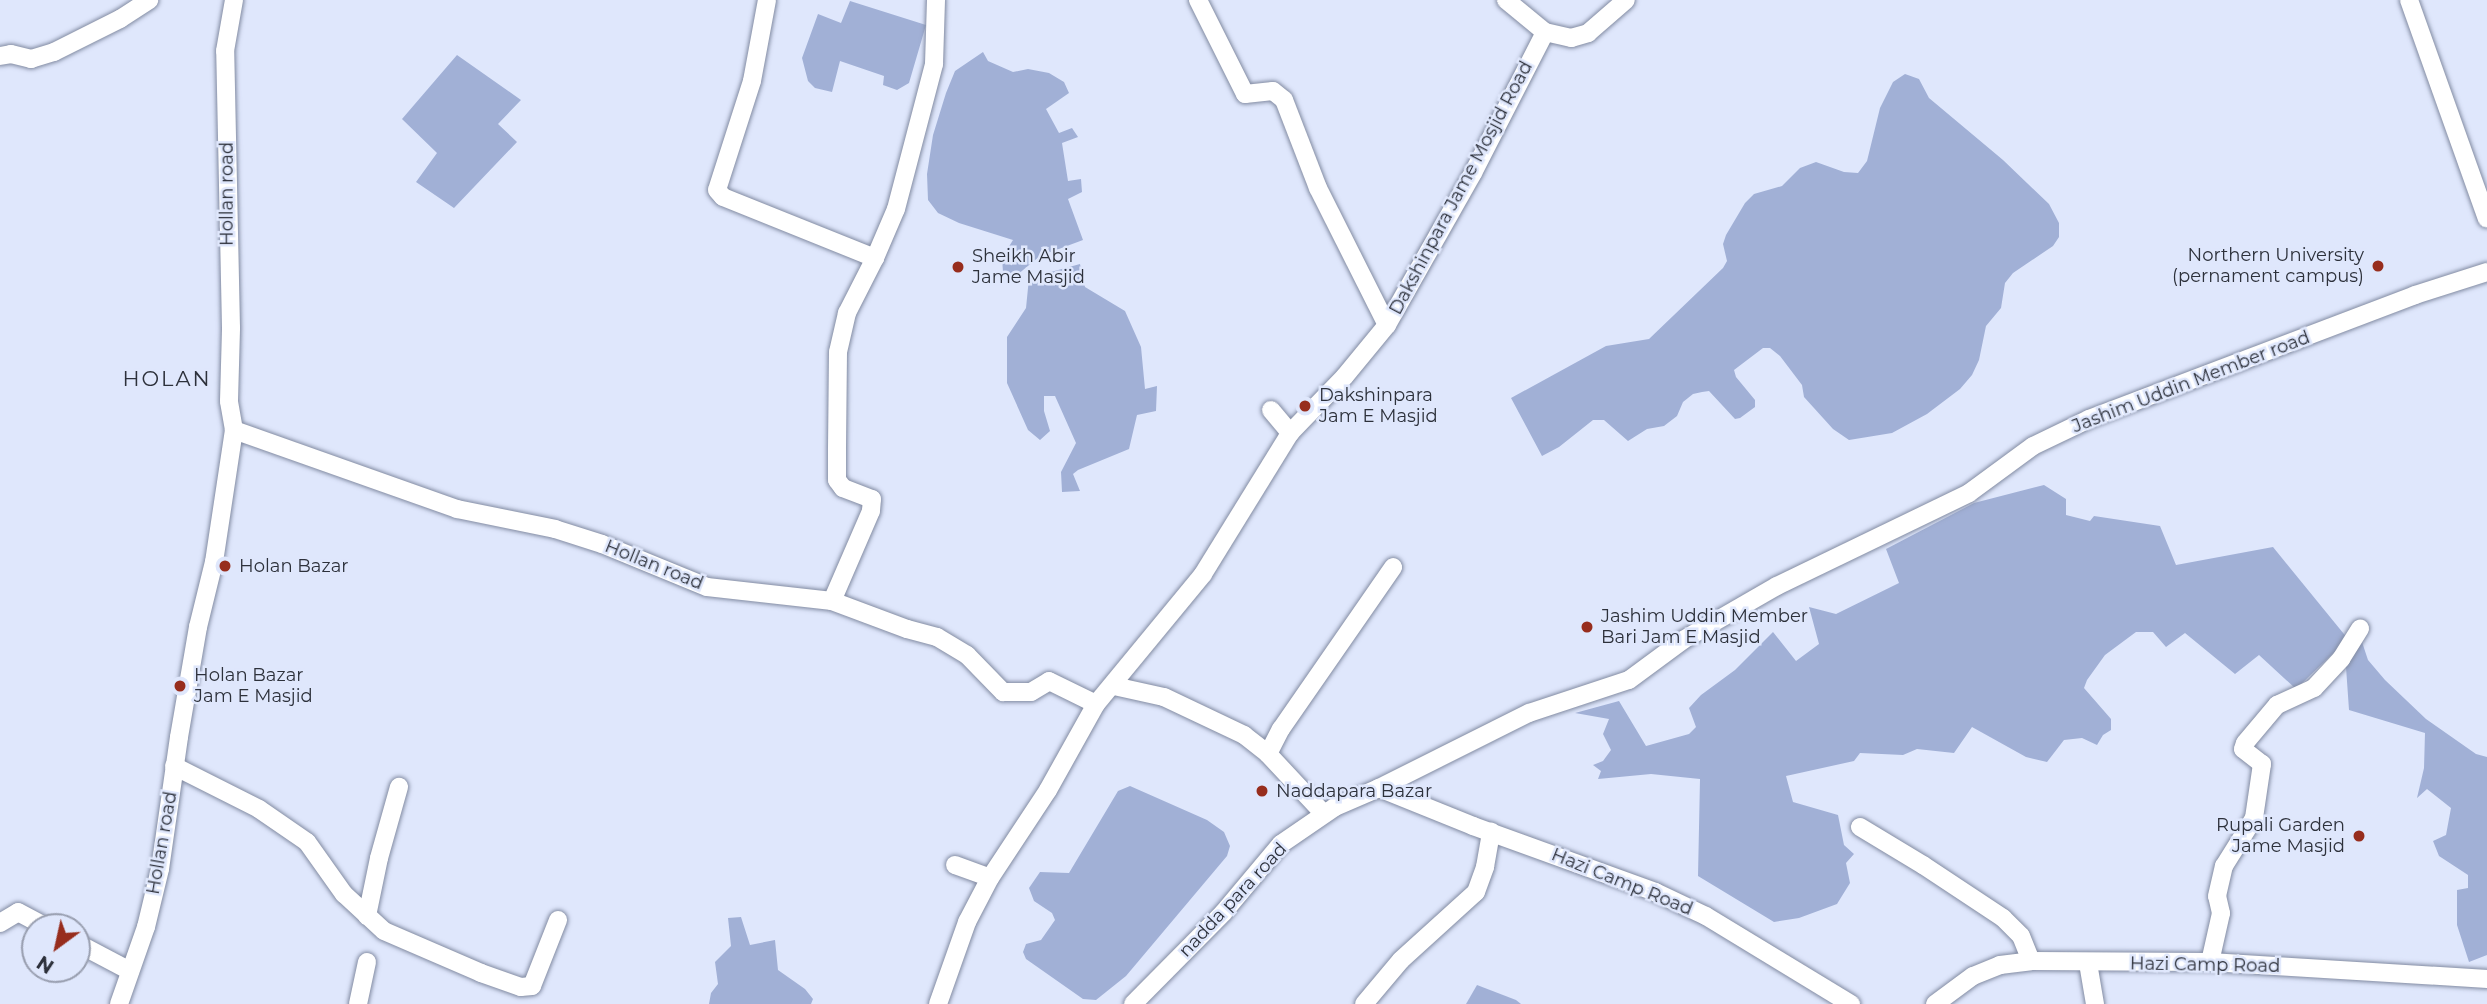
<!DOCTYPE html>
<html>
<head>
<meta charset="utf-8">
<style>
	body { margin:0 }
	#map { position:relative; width:2487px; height:1004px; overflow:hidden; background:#dfe7fc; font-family:Montserrat,sans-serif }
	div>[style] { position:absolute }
	.water>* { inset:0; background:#a1b0d6 }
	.roads { filter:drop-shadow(0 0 2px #828ba2) drop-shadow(0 0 2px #828ba2) }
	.minor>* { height:18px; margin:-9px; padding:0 9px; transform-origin:9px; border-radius:9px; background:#fff }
	.dots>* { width:19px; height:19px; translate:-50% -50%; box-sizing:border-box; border:4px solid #dfe7fc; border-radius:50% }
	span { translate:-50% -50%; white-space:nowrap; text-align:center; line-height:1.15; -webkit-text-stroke:5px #dfe7fc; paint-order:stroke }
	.street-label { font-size:18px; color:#2d313b }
	.poi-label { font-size:18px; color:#2d313b }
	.right { translate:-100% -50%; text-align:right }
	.left { translate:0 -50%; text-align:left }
	.quarter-label { font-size:21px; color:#2d313b; letter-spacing:2px }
	.north { position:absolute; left:21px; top:913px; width:70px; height:70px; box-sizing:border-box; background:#dfe7fc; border:2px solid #989eaf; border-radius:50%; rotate:213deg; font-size:19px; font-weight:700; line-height:28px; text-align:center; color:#2d313b }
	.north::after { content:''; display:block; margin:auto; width:24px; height:32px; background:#972d1d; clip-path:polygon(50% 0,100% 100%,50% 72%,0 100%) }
</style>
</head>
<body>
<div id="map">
	<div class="water">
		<i style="clip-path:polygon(850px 1px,926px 25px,909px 83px,897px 90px,883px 85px,884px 76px,840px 61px,832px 92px,815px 88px,808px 81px,802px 58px,818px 14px,841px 23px)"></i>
		<i style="clip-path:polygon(983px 52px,988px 61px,1013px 72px,1028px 69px,1049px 73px,1064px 82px,1069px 93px,1046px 109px,1059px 133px,1072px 128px,1078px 137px,1062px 143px,1068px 181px,1081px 179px,1082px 192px,1068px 199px,1083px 240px,1040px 256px,1017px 275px,1003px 272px,1002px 258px,1013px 240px,959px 223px,938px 213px,928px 200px,927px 174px,933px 135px,946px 93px,955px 71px)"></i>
		<i style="clip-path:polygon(457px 55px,521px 100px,498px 124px,517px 142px,454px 208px,416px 182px,437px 153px,402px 119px)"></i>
		<i style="clip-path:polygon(1905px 74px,1919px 79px,1929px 98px,2003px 160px,2049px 204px,2059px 223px,2059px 237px,2053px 246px,2013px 273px,2005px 283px,2001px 308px,1986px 326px,1979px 360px,1972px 375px,1960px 389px,1927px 414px,1892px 433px,1849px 440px,1833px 429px,1804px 397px,1802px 385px,1780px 356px,1770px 348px,1763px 348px,1734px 370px,1736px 377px,1755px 400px,1755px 407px,1740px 418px,1735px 419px,1709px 391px,1702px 392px,1693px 394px,1683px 402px,1677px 416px,1664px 426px,1647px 429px,1628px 441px,1604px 420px,1593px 420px,1559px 447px,1542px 456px,1511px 398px,1606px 346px,1649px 339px,1723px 268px,1727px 261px,1723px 244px,1726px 235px,1745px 203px,1754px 194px,1782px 186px,1800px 168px,1816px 162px,1844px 172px,1858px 173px,1867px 161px,1880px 108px,1893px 82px)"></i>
		<i style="clip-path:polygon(1080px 264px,1085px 287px,1125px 311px,1141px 347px,1145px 389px,1157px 386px,1156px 411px,1137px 415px,1129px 449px,1078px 470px,1073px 474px,1080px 491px,1062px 492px,1061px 472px,1076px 443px,1055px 396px,1044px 396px,1044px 411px,1050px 431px,1040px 440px,1028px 430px,1007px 383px,1007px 337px,1026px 308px,1029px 278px)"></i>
		<i style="clip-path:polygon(2044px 485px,2066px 499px,2066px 515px,2090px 521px,2094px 516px,2160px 526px,2176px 565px,2273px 547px,2348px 639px,2296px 689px,2259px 655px,2235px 674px,2185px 633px,2166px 647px,2153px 632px,2136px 632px,2105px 655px,2087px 680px,2084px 688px,2111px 719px,2111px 730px,2103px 735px,2097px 745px,2082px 738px,2064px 740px,2047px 762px,2026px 757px,1972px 727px,1954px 753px,1917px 749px,1903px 755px,1860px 753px,1854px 761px,1786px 776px,1793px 802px,1838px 815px,1844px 845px,1854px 854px,1846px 863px,1850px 883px,1837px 904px,1799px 918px,1774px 922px,1698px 876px,1700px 779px,1651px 774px,1598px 779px,1601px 771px,1593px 765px,1603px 761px,1611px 750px,1603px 734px,1609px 719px,1575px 713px,1619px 701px,1646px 746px,1689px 734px,1696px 727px,1689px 708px,1701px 695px,1735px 670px,1773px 632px,1796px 661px,1819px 644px,1809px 607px,1836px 614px,1899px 583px,1886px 549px,1974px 503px)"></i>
		<i style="clip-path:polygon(2361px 639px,2368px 660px,2385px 680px,2426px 719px,2476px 754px,2487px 757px,2487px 955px,2469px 962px,2457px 925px,2457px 890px,2468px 888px,2468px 875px,2439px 856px,2433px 841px,2446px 835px,2451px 808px,2427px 789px,2417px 798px,2424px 768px,2425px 733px,2349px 710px,2346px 667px)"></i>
		<i style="clip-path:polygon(1130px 786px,1207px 820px,1224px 832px,1230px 846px,1227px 856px,1126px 976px,1096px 1000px,1083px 999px,1026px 959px,1023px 952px,1026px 944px,1041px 940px,1055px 920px,1052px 913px,1034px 901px,1029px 888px,1040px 872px,1069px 873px,1118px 791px)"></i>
		<i style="clip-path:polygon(741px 917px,750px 945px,775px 940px,778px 970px,805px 989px,813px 999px,811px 1004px,709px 1004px,711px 993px,718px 984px,715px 962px,731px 946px,728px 918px)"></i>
		<i style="clip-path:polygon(1477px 985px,1516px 1000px,1521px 1004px,1466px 1004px)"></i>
	</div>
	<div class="roads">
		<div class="minor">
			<i style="left:767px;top:0;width:82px;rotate:100.5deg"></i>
			<i style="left:752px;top:81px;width:114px;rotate:107.8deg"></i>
			<i style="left:717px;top:190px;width:9px;rotate:49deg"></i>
			<i style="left:723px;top:197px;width:164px;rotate:21.9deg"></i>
			<i style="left:875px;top:258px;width:62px;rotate:117deg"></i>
			<i style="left:847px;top:313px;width:40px;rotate:103deg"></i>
			<i style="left:838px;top:352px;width:98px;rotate:90.6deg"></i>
			<i style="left:837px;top:450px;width:30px;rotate:90deg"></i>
			<i style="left:837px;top:480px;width:10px;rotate:53deg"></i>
			<i style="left:843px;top:488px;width:31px;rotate:21deg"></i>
			<i style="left:872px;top:499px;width:12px;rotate:95deg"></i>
			<i style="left:871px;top:511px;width:98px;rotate:113.4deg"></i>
			<i style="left:1198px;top:0;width:105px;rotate:63.4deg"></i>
			<i style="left:1245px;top:94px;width:28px;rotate:-6deg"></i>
			<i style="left:1273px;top:91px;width:14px;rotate:39deg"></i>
			<i style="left:1284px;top:100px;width:94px;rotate:68.9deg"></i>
			<i style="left:1318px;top:188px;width:153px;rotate:63.3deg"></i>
			<i style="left:1506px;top:0;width:50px;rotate:39.4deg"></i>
			<i style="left:2409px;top:0;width:232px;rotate:70.4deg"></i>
			<i style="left:0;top:56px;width:11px;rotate:-10deg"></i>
			<i style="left:11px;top:54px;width:21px;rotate:14deg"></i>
			<i style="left:31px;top:59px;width:24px;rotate:-17deg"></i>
			<i style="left:54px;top:52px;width:74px;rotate:-26.6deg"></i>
			<i style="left:120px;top:19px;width:35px;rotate:-33deg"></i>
			<i style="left:875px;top:258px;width:53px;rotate:-66.8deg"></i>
			<i style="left:896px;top:209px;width:150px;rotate:-75.3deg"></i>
			<i style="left:934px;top:64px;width:64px;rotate:-88.2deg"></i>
			<i style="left:1271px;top:410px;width:30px;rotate:50deg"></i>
			<i style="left:234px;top:430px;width:237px;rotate:19.5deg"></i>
			<i style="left:457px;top:509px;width:100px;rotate:11.5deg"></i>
			<i style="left:555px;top:529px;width:49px;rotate:17.7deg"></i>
			<i style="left:602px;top:544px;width:113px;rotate:22.3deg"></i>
			<i style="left:707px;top:587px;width:126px;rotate:6.4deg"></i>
			<i style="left:832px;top:601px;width:80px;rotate:20.5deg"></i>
			<i style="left:907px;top:629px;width:31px;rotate:15deg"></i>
			<i style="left:937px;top:637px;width:35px;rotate:31deg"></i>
			<i style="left:967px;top:655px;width:52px;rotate:45.8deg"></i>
			<i style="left:1003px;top:692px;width:28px"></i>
			<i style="left:1031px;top:692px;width:21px;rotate:-31deg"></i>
			<i style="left:1049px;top:681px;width:52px;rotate:26.1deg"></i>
			<i style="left:1114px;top:686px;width:51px;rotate:12.4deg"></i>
			<i style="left:1164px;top:697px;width:89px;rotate:25.4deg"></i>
			<i style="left:1244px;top:735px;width:31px;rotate:38deg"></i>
			<i style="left:1268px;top:754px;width:82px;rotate:47deg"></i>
			<i style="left:1268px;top:754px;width:28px;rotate:-63deg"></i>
			<i style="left:1281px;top:729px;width:197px;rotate:-55.3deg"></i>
			<i style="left:174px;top:766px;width:95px;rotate:26.8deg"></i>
			<i style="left:259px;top:809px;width:58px;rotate:34.5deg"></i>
			<i style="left:307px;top:842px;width:64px;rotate:54.6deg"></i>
			<i style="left:344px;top:894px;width:54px;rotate:42.8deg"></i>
			<i style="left:384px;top:931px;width:106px;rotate:23.4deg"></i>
			<i style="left:481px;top:973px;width:42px;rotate:19.3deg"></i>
			<i style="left:521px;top:987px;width:11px;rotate:-5deg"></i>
			<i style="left:532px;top:986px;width:71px;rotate:-68.5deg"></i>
			<i style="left:1379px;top:788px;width:101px;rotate:22deg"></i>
			<i style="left:1473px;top:826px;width:194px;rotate:19.9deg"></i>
			<i style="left:1655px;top:892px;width:56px;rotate:25.2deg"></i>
			<i style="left:1706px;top:916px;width:170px;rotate:31.3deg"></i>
			<i style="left:1860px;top:827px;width:74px;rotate:31.1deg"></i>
			<i style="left:1923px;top:865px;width:96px;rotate:33.5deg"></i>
			<i style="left:2003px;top:918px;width:25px;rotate:45deg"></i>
			<i style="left:2021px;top:936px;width:27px;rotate:68deg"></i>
			<i style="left:955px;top:865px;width:37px;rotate:20deg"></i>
			<i style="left:367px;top:916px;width:59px;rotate:-78.3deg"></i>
			<i style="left:379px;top:858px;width:74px;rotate:-74.3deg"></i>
			<i style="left:0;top:923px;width:21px;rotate:-31deg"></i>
			<i style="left:18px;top:912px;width:32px;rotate:28deg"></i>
			<i style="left:77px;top:943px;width:60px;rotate:27.8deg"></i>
			<i style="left:2210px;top:962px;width:50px;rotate:-77.3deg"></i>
			<i style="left:2221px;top:913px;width:17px;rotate:-103deg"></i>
			<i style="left:2217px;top:896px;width:31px;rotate:-77deg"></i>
			<i style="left:2224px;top:866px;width:57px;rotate:-58deg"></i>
			<i style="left:2254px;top:818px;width:55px;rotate:-81.6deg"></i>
			<i style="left:2262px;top:764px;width:24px;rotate:-142deg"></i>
			<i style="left:2243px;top:749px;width:6px;rotate:-72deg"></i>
			<i style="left:2245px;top:743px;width:50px;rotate:-49.9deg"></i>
			<i style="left:2277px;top:705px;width:41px;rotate:-24.7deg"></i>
			<i style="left:2314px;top:688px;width:40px;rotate:-47deg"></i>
			<i style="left:2341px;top:659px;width:36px;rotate:-58deg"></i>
			<i style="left:2088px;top:963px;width:42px;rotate:80.3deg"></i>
			<i style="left:119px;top:1004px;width:82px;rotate:-70.7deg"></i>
			<i style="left:146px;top:927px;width:60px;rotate:-76.4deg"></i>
			<i style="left:160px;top:869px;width:133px;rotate:-81.8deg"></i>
			<i style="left:179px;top:737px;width:112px;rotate:-80.2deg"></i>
			<i style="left:198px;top:627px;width:67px;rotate:-76.2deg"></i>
			<i style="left:214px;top:562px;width:134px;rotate:-81.4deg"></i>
			<i style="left:234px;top:430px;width:29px;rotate:-100deg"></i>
			<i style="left:229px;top:401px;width:73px;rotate:-88.4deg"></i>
			<i style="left:231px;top:328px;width:277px;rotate:-91.2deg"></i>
			<i style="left:225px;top:51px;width:52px;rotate:-80deg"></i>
			<i style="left:358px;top:1004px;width:43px;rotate:-77.9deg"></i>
			<i style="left:938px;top:1004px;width:87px;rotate:-70.5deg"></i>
			<i style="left:967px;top:922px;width:50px;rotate:-62.4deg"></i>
			<i style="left:990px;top:878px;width:105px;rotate:-56.6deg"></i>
			<i style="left:1048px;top:790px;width:98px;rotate:-60.8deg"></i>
			<i style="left:1096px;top:704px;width:168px;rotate:-50.5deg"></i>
			<i style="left:1203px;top:574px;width:166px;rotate:-58.3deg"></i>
			<i style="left:1290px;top:433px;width:79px;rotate:-46deg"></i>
			<i style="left:1345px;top:376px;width:66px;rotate:-50.5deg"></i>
			<i style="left:1387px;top:325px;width:175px;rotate:-60.5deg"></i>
			<i style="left:1473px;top:173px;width:158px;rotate:-62.9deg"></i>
			<i style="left:1545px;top:32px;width:27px;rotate:13deg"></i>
			<i style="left:1571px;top:38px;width:18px;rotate:-16deg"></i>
			<i style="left:1588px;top:33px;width:50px;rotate:-41deg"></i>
			<i style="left:1133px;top:1004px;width:128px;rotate:-45.3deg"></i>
			<i style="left:1223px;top:913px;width:90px;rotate:-50deg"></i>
			<i style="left:1281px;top:844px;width:65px;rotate:-34.4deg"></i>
			<i style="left:1335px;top:807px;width:48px;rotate:-23.4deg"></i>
			<i style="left:1379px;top:788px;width:168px;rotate:-26.6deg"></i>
			<i style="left:1529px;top:713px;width:105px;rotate:-18.3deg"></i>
			<i style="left:1629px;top:680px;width:67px;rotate:-36.5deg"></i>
			<i style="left:1683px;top:640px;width:108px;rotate:-29.9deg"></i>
			<i style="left:1777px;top:586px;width:213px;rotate:-25.8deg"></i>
			<i style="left:1969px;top:493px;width:79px;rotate:-36.3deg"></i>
			<i style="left:2033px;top:446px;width:62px;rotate:-25.7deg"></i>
			<i style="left:2089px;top:419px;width:349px;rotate:-20.8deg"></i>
			<i style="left:2415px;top:295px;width:76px;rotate:-17.7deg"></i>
			<i style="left:1364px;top:1004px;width:57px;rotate:-49.9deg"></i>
			<i style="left:1401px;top:960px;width:101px;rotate:-42.2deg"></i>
			<i style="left:1476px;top:892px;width:27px;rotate:-70deg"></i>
			<i style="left:1485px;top:867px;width:36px;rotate:-80deg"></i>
			<i style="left:1935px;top:1004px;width:47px;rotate:-36.4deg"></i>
			<i style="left:1973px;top:976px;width:29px;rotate:-22deg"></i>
			<i style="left:2000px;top:965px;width:31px;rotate:-7deg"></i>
			<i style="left:2031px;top:961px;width:179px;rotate:0.3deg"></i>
			<i style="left:2210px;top:962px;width:278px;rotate:3.5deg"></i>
		</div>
	</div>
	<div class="dots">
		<i style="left:2378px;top:266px;background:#972d1d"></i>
		<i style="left:958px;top:267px;background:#972d1d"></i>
		<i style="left:1305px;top:406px;background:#972d1d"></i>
		<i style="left:225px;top:566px;background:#972d1d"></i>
		<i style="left:1587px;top:627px;background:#972d1d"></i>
		<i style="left:180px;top:686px;background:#972d1d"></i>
		<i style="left:1262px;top:791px;background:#972d1d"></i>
		<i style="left:2359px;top:836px;background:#972d1d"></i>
	</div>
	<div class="street-label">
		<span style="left:1461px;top:188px;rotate:-62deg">Dakshinpara Jame Mosjid Road</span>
		<span style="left:227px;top:194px;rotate:-90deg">Hollan road</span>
		<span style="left:2191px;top:382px;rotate:-21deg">Jashim Uddin Member road</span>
		<span style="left:654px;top:565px;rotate:22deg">Hollan road</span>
		<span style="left:162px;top:843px;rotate:-80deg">Hollan road</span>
		<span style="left:1622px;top:882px;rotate:22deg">Hazi Camp Road</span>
		<span style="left:1233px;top:900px;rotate:-47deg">nadda para road</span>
		<span style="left:2205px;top:965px;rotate:1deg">Hazi Camp Road</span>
	</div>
	<div class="poi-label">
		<span class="right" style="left:2364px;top:266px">Northern University<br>(pernament campus)</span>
		<span class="left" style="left:972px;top:267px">Sheikh Abir<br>Jame Masjid</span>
		<span class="left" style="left:1319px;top:406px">Dakshinpara<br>Jam E Masjid</span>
		<span class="left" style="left:239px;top:566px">Holan Bazar</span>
		<span class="left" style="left:1601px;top:627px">Jashim Uddin Member<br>Bari Jam E Masjid</span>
		<span class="left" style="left:194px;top:686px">Holan Bazar<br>Jam E Masjid</span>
		<span class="left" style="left:1276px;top:791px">Naddapara Bazar</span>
		<span class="right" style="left:2345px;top:836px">Rupali Garden<br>Jame Masjid</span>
	</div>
	<div class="quarter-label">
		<span style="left:167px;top:379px">HOLAN</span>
	</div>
	<div class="north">N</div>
</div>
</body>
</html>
